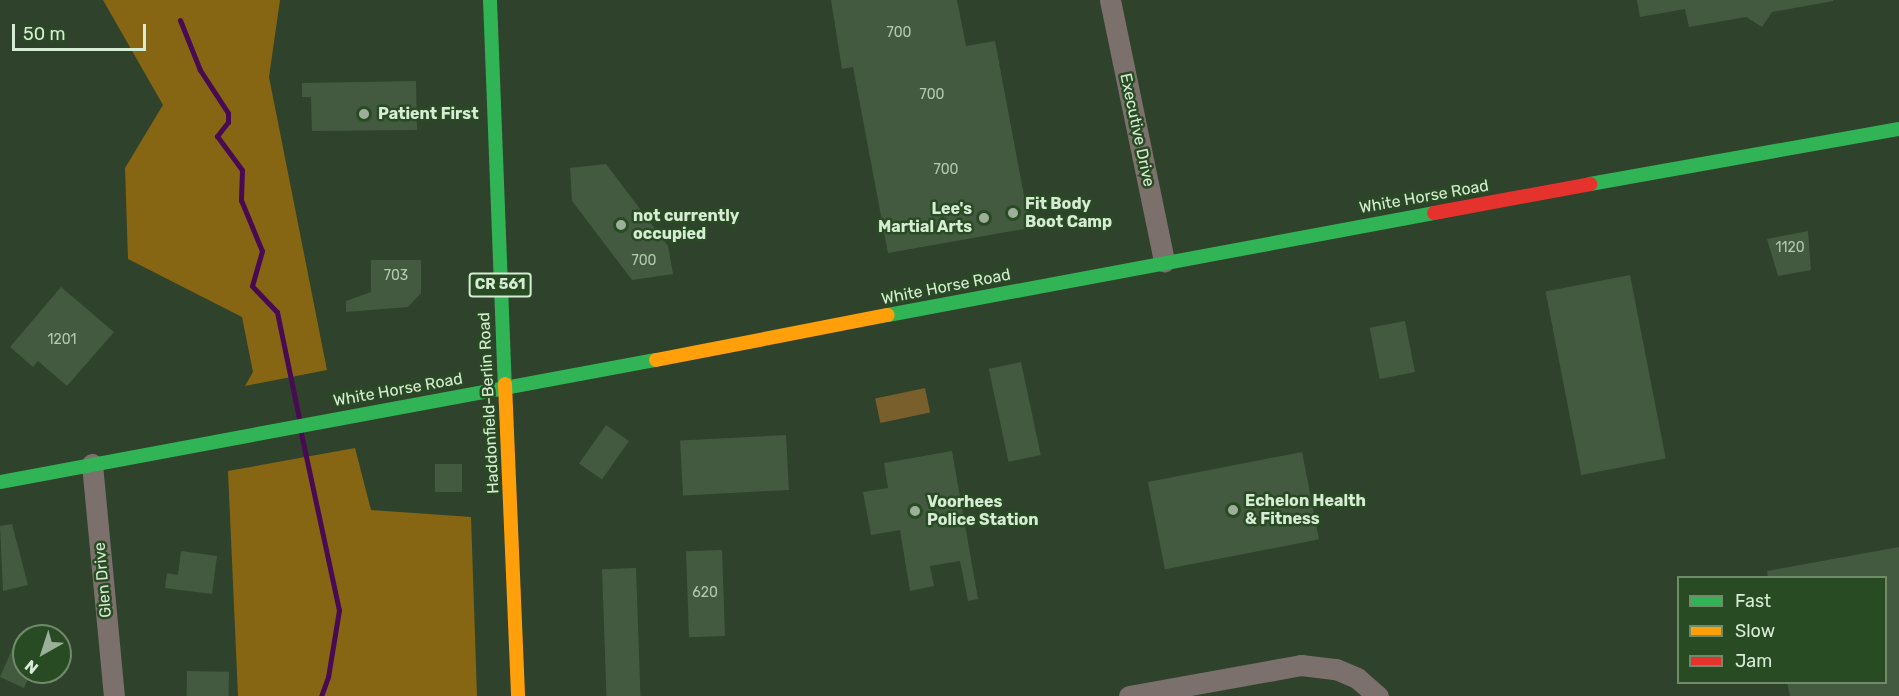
<!DOCTYPE html>
<html>
<head>
<meta charset="utf-8">
<style>
	body { margin:0 }
	#map { position:relative; width:1899px; height:696px; overflow:hidden; background:#2f422c; font-family:Rubik,sans-serif }
	div>[style] { position:absolute }
	.green>* { inset:0; background:#785f2b; transform-origin:0 0 }
	.forest>* { inset:0; background:#876613 }
	.stream>* { height:5px; margin:-2.5px; padding:0 2.5px; transform-origin:2.5px; border-radius:2.5px; background:#480a53 }
	.building>* { inset:0; background:#435a40; transform-origin:0 0 }
	.street>* { height:21px; margin:-10.5px; padding:0 10.5px; transform-origin:10.5px; border-radius:10.5px; background:#7c706c }
	.fast>* { height:14px; margin:-7px; padding:0 7px; transform-origin:7px; border-radius:7px; background:#30b455 }
	.slow>* { height:14px; margin:-7px; padding:0 7px; transform-origin:7px; border-radius:7px; background:#ff9f0a }
	.jam>* { height:14px; margin:-7px; padding:0 7px; transform-origin:7px; border-radius:7px; background:#e5322d }
	.dots>* { width:16px; height:16px; translate:-50% -50%; box-sizing:border-box; border:3px solid #294b23; border-radius:50% }
	span { translate:-50% -50%; white-space:nowrap; text-align:center; line-height:1.15; -webkit-text-stroke:5px #294b23; paint-order:stroke }
	.number-label { font-size:14px; color:#b2c8af }
	.number-label span { -webkit-text-stroke-width:0 }
	.shield-label span { padding:2px 4px; background:#294b23; border:2px solid; border-radius:4px; -webkit-text-stroke-width:0 }
	.shield-label { font-size:15px; color:#d7ecd4; font-weight:700 }
	.poi-label { font-size:16px; color:#d7ecd4; font-weight:700 }
	.left { translate:0 -50%; text-align:left }
	.right { translate:-100% -50%; text-align:right }
	.street-label { font-size:16px; color:#d7ecd4 }
	.legend { position:absolute; left:1677px; top:576px; width:210px; height:108px; box-sizing:border-box; background:#294b23; border:2px solid #6f8b6a; margin:0; padding:8px 10px; list-style:none; font-size:18px; color:#d7ecd4 }
	.legend li { display:flex; align-items:center; gap:12px; height:30px }
	.legend b { width:30px; border:2px solid #6f8b6a }
	.north { position:absolute; left:12px; top:624px; width:60px; height:60px; box-sizing:border-box; background:#294b23; border:2px solid #6f8b6a; border-radius:50%; rotate:219deg; font-size:16px; font-weight:700; line-height:24px; text-align:center; color:#d7ecd4 }
	.north::after { content:''; display:block; margin:auto; width:21px; height:27px; background:#9cb099; clip-path:polygon(50% 0,100% 100%,50% 72%,0 100%) }
	.scale { position:absolute; left:12px; top:24px; width:134px; height:27px; box-sizing:border-box; border:3px solid #d7ecd4; border-top:0; padding-left:8px; font-size:18px; line-height:21px; white-space:nowrap; color:#d7ecd4; -webkit-text-stroke:4px #294b23; paint-order:stroke }
</style>
</head>
<body>
<div id="map">
	<div class="green">
		<i style="left:925px;top:388px;width:25px;height:51px;rotate:78deg"></i>
	</div>
	<div class="forest">
		<i style="clip-path:polygon(103px 0,280px 0,269px 77px,327px 370px,245px 386px,253px 372px,242px 317px,128px 259px,125px 168px,163px 105px)"></i>
		<i style="clip-path:polygon(355px 448px,371px 510px,471px 517px,477px 696px,238px 696px,228px 471px)"></i>
	</div>
	<div class="stream">
		<i style="left:180px;top:20px;width:54px;rotate:68.2deg"></i>
		<i style="left:200px;top:70px;width:51px;rotate:56.9deg"></i>
		<i style="left:228px;top:113px;width:9px;rotate:90deg"></i>
		<i style="left:228px;top:122px;width:18px;rotate:128deg"></i>
		<i style="left:217px;top:136px;width:42px;rotate:53.7deg"></i>
		<i style="left:242px;top:170px;width:30px;rotate:92deg"></i>
		<i style="left:241px;top:200px;width:55px;rotate:67.6deg"></i>
		<i style="left:262px;top:251px;width:36px;rotate:106deg"></i>
		<i style="left:252px;top:286px;width:36px;rotate:46deg"></i>
		<i style="left:277px;top:312px;width:108px;rotate:78.3deg"></i>
		<i style="left:301px;top:433px;width:181px;rotate:77.9deg"></i>
		<i style="left:339px;top:610px;width:68px;rotate:99.3deg"></i>
		<i style="left:328px;top:677px;width:20px;rotate:110deg"></i>
	</div>
	<div class="building">
		<i style="clip-path:polygon(831px 0,957px 0,966px 46px,995px 41px,1030px 228px,888px 253px,853px 67px,842px 69px)"></i>
		<i style="clip-path:polygon(1637px 0,1833px 0,1833px 1px,1772px 12px,1762px 27px,1746px 17px,1689px 27px,1685px 9px,1640px 17px)"></i>
		<i style="clip-path:polygon(416px 81px,417px 130px,312px 131px,311px 97px,302px 97px,302px 83px)"></i>
		<i style="clip-path:polygon(606px 164px,668px 246px,673px 274px,632px 280px,572px 201px,570px 168px)"></i>
		<i style="clip-path:polygon(1808px 231px,1811px 270px,1778px 276px,1767px 239px)"></i>
		<i style="clip-path:polygon(371px 260px,421px 260px,421px 293px,408px 307px,346px 312px,346px 301px,371px 292px)"></i>
		<i style="left:1630px;top:275px;width:187px;height:86px;rotate:79deg"></i>
		<i style="clip-path:polygon(61px 287px,114px 332px,67px 386px,38px 361px,33px 367px,10px 347px)"></i>
		<i style="left:1405px;top:321px;width:52px;height:36px;rotate:79deg"></i>
		<i style="left:1021px;top:362px;width:95px;height:33px;rotate:78deg"></i>
		<i style="left:606px;top:425px;width:28px;height:47px;rotate:35deg"></i>
		<i style="left:786px;top:435px;width:55px;height:106px;rotate:87deg"></i>
		<i style="clip-path:polygon(952px 451px,978px 599px,968px 601px,960px 561px,930px 566px,934px 586px,910px 591px,900px 530px,871px 535px,863px 492px,888px 488px,884px 463px)"></i>
		<i style="left:1302px;top:452px;width:89px;height:157px;rotate:79deg"></i>
		<i style="left:435px;top:464px;width:27px;height:28px"></i>
		<i style="clip-path:polygon(12px 524px,28px 585px,3px 591px,0 526px)"></i>
		<i style="clip-path:polygon(1899px 547px,1899px 696px,1790px 696px,1787px 682px,1886px 682px,1886px 578px,1768px 578px,1767px 571px)"></i>
		<i style="left:722px;top:550px;width:86px;height:36px;rotate:88deg"></i>
		<i style="clip-path:polygon(181px 551px,217px 556px,212px 594px,165px 588px,167px 573px,178px 575px)"></i>
		<i style="left:636px;top:568px;width:128px;height:34px;rotate:88deg"></i>
		<i style="clip-path:polygon(16px 640px,24px 644px,24px 672px,31px 672px,24px 688px,0 677px)"></i>
		<i style="left:187px;top:671px;width:42px;height:25px;rotate:1deg"></i>
	</div>
	<div class="street">
		<i style="left:1110px;top:0;width:267px;rotate:78.3deg"></i>
		<i style="left:92px;top:464px;width:233px;rotate:84.6deg"></i>
		<i style="left:1129px;top:696px;width:175px;rotate:-10.2deg"></i>
		<i style="left:1301px;top:665px;width:35px;rotate:7deg"></i>
		<i style="left:1336px;top:669px;width:23px;rotate:23deg"></i>
		<i style="left:1357px;top:678px;width:28px;rotate:41deg"></i>
	</div>
	<div class="fast">
		<i style="left:490px;top:0;width:384px;rotate:87.8deg"></i>
		<i style="left:1590px;top:184px;width:314px;rotate:-10.1deg"></i>
		<i style="left:888px;top:315px;width:555px;rotate:-10.58deg"></i>
		<i style="left:0;top:482px;width:667px;rotate:-10.54deg"></i>
	</div>
	<div class="slow">
		<i style="left:656px;top:360px;width:236px;rotate:-11deg"></i>
		<i style="left:505px;top:384px;width:312px;rotate:87.6deg"></i>
	</div>
	<div class="jam">
		<i style="left:1434px;top:213px;width:159px;rotate:-10.5deg"></i>
	</div>
	<div class="dots">
		<i style="left:364px;top:114px;background:#9cb099"></i>
		<i style="left:1013px;top:213px;background:#9cb099"></i>
		<i style="left:984px;top:218px;background:#9cb099"></i>
		<i style="left:621px;top:225px;background:#9cb099"></i>
		<i style="left:1233px;top:510px;background:#9cb099"></i>
		<i style="left:915px;top:511px;background:#9cb099"></i>
	</div>
	<div class="number-label">
		<span style="left:899px;top:33px">700</span>
		<span style="left:932px;top:95px">700</span>
		<span style="left:946px;top:170px">700</span>
		<span style="left:1790px;top:248px">1120</span>
		<span style="left:644px;top:261px">700</span>
		<span style="left:396px;top:276px">703</span>
		<span style="left:62px;top:340px">1201</span>
		<span style="left:705px;top:593px">620</span>
	</div>
	<div class="shield-label">
		<span style="left:500px;top:285px">CR 561</span>
	</div>
	<div class="poi-label">
		<span class="left" style="left:378px;top:114px">Patient First</span>
		<span class="left" style="left:1025px;top:213px">Fit Body<br>Boot Camp</span>
		<span class="right" style="left:972px;top:218px">Lee's<br>Martial Arts</span>
		<span class="left" style="left:633px;top:225px">not currently<br>occupied</span>
		<span class="left" style="left:1245px;top:510px">Echelon Health<br>&amp; Fitness</span>
		<span class="left" style="left:927px;top:511px">Voorhees<br>Police Station</span>
	</div>
	<div class="street-label">
		<span style="left:1137px;top:130px;rotate:78deg">Executive Drive</span>
		<span style="left:1424px;top:197px;rotate:-10deg">White Horse Road</span>
		<span style="left:946px;top:287px;rotate:-11deg">White Horse Road</span>
		<span style="left:398px;top:390px;rotate:-10deg">White Horse Road</span>
		<span style="left:489px;top:403px;rotate:-93deg">Haddonfield-Berlin Road</span>
		<span style="left:103px;top:580px;rotate:-95deg">Glen Drive</span>
	</div>
	<ul class="legend">
	<li><b style="height:8px;background:#30b455"></b>Fast</li>
	<li><b style="height:8px;background:#ff9f0a"></b>Slow</li>
	<li><b style="height:8px;background:#e5322d"></b>Jam</li>
	</ul>
	<div class="north">N</div>
	<div class="scale">50 m</div>
</div>
</body>
</html>
